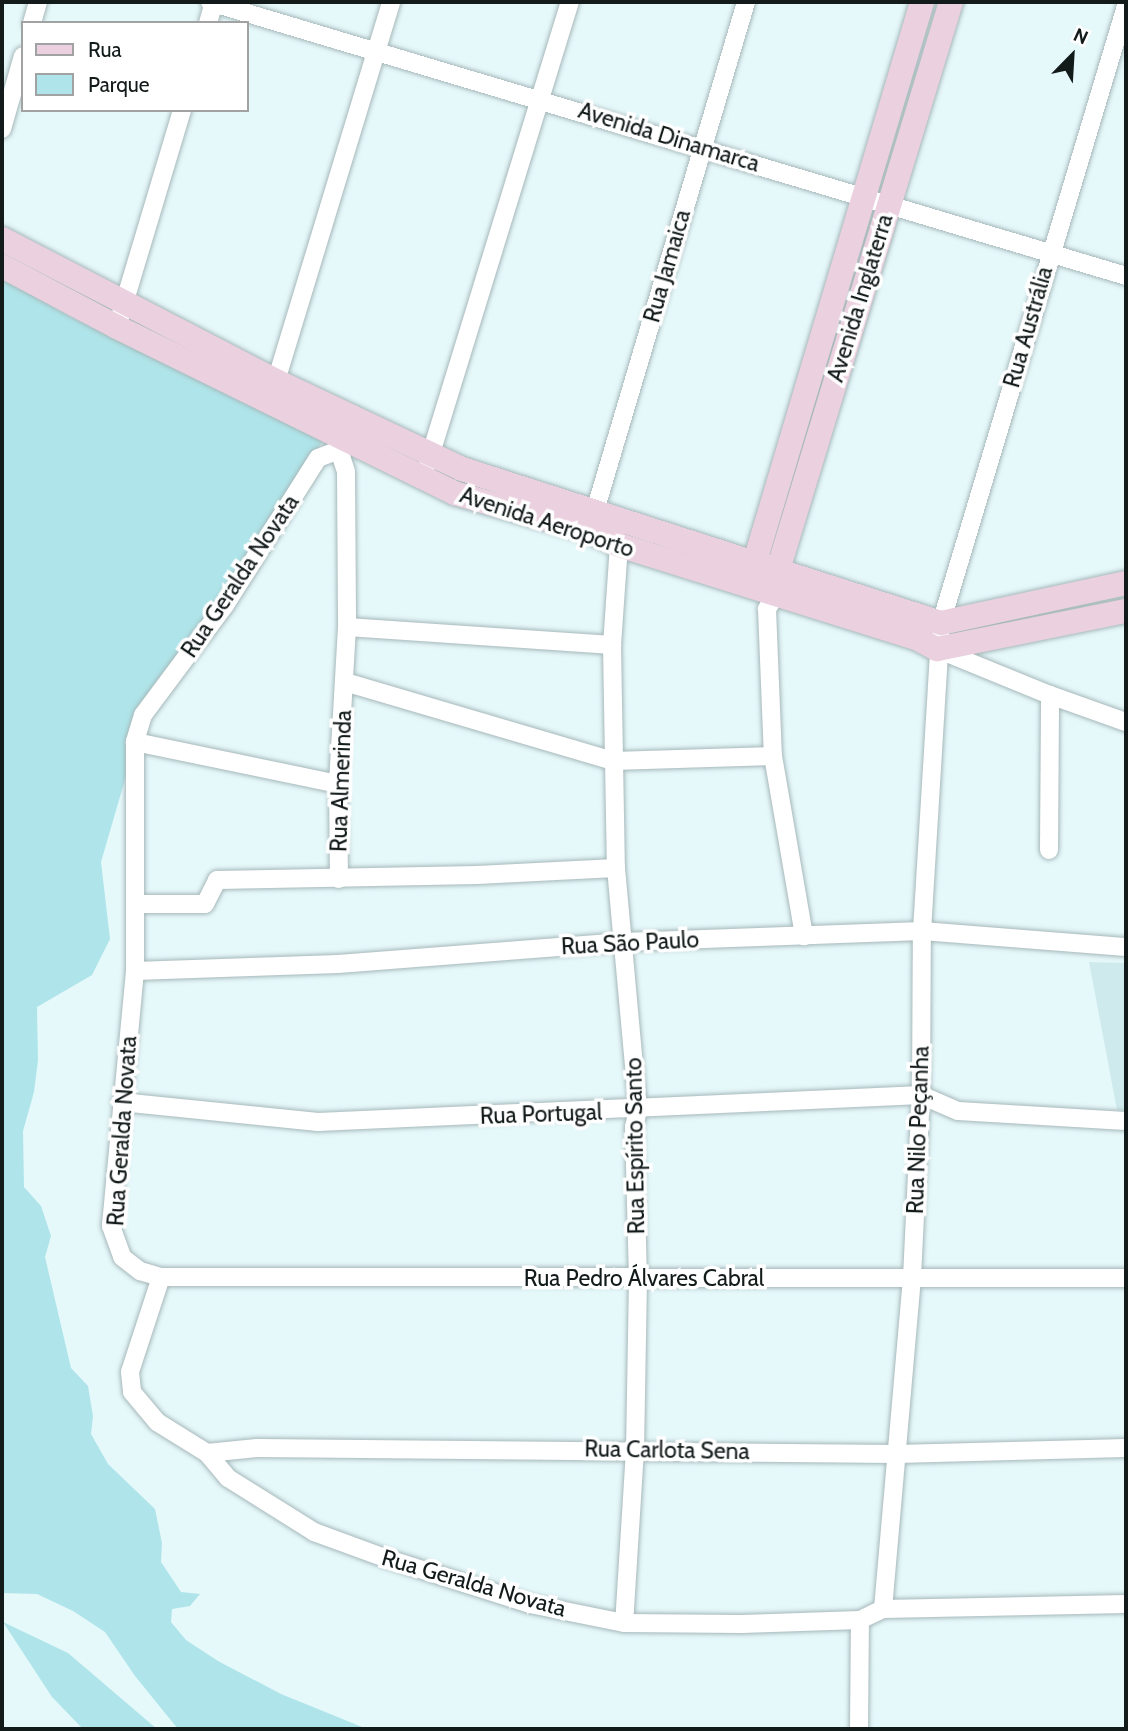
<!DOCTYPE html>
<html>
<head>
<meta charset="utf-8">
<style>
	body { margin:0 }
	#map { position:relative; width:1128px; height:1731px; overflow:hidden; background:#e5f8fa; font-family:Cabin,sans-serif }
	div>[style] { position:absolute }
	.built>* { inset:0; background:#cfeaec }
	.green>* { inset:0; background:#afe5ea }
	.roads { filter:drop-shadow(0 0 2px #a7b8ba) drop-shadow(0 0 2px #a7b8ba) }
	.street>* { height:18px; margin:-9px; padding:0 9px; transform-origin:9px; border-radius:9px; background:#fff }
	.secondary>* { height:24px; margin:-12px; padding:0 12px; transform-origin:12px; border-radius:12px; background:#ebd1df }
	span { translate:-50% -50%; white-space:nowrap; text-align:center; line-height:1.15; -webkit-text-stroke:7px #fff; paint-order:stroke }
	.street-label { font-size:23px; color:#131a1a }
	.frame { position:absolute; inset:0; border:4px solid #131a1a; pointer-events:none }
	.legend { position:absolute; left:21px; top:21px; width:228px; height:91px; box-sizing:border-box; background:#fff; border:2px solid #a1a3a3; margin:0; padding:9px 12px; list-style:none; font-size:21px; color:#131a1a }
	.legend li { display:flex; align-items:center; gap:14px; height:35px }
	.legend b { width:35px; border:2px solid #a1a3a3 }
	.north { position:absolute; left:1037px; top:21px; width:70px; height:70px; -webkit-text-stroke:5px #fff; paint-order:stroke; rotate:24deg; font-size:19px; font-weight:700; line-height:28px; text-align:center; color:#131a1a }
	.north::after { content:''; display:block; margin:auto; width:24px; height:32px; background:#131a1a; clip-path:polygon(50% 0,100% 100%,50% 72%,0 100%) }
</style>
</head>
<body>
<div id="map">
	<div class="built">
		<i style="clip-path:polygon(1089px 962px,1126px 963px,1126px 1110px,1117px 1110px)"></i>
	</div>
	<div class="green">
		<i style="clip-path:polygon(2px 278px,72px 318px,222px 386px,319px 434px,322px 442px,230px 586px,135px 710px,126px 776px,101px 862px,110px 939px,92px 975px,37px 1007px,38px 1060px,34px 1092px,23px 1131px,24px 1187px,41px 1206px,51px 1236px,45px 1257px,71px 1368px,88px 1386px,93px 1416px,91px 1434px,108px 1464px,155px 1509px,162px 1543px,161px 1562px,181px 1592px,200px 1594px,190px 1606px,172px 1609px,171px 1622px,186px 1640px,218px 1661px,281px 1694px,367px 1729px,178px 1729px,135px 1676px,105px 1632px,73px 1611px,37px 1594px,2px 1593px)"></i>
		<i style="clip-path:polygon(3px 1622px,68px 1653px,157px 1729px,83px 1729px,52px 1697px)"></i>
	</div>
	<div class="roads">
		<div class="street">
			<i style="left:210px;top:2px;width:956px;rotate:16.65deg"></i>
			<i style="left:32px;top:23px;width:22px;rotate:-74deg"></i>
			<i style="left:208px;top:23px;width:22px;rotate:-74deg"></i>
			<i style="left:2px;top:129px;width:76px;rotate:-74deg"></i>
			<i style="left:117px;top:327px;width:227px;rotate:-73.3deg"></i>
			<i style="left:273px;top:391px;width:407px;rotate:-73.1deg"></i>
			<i style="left:344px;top:438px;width:13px;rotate:113deg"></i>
			<i style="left:339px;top:450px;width:22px;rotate:159deg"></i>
			<i style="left:318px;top:458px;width:174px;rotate:122.3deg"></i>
			<i style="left:225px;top:605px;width:137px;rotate:126.7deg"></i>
			<i style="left:143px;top:715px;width:28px;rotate:107deg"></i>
			<i style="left:135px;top:742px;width:229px;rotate:90deg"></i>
			<i style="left:135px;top:971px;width:256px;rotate:95.4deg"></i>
			<i style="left:111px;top:1226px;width:33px;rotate:70deg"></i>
			<i style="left:122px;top:1257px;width:23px;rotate:38deg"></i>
			<i style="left:140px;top:1271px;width:22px;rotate:16deg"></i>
			<i style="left:161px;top:1277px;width:100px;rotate:108.1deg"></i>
			<i style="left:130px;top:1372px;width:20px;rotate:84deg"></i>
			<i style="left:132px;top:1392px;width:39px;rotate:50deg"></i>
			<i style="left:157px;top:1422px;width:59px;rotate:31.8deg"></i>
			<i style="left:207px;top:1453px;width:33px;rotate:50deg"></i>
			<i style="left:228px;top:1478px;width:102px;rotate:32.1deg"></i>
			<i style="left:314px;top:1532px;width:76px;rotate:20.1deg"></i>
			<i style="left:385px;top:1558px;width:152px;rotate:17.6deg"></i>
			<i style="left:530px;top:1604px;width:96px;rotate:11.4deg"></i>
			<i style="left:624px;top:1623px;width:118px;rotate:0.5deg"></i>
			<i style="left:742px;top:1624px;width:118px;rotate:-1.9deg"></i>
			<i style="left:860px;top:1620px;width:25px;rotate:-26deg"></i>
			<i style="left:883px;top:1609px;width:243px;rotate:-1.2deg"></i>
			<i style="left:339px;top:450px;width:23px;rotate:72deg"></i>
			<i style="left:346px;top:472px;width:155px;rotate:89.6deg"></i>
			<i style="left:347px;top:627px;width:157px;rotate:93.3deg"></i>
			<i style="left:338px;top:784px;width:95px;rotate:89.4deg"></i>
			<i style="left:428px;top:463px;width:482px;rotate:-72.9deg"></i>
			<i style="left:592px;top:521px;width:541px;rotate:-73.47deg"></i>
			<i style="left:619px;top:545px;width:100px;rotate:94deg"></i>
			<i style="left:612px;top:645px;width:223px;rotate:89deg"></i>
			<i style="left:616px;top:868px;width:243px;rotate:84.8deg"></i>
			<i style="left:638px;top:1110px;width:17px;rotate:103deg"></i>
			<i style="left:634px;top:1127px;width:152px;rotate:88.5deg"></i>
			<i style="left:638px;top:1279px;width:171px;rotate:91deg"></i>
			<i style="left:635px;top:1450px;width:173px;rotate:93.6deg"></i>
			<i style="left:776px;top:595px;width:17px;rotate:123deg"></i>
			<i style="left:767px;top:609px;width:147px;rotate:87.7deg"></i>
			<i style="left:773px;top:756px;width:183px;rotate:80.2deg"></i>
			<i style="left:347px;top:627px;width:266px;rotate:3.9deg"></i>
			<i style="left:937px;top:649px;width:122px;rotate:22.2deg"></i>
			<i style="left:1050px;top:695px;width:81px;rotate:19.6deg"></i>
			<i style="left:345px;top:682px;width:280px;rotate:16.4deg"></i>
			<i style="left:614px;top:761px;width:159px;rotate:-1.8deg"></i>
			<i style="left:135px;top:742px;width:207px;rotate:11.7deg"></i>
			<i style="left:1049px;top:850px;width:155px;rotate:-89.6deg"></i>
			<i style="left:135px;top:904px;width:70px"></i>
			<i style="left:205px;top:904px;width:27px;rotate:-63deg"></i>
			<i style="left:217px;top:880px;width:260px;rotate:-1.1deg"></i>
			<i style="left:477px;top:875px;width:139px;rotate:-2.9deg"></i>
			<i style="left:135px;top:971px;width:203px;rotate:-2deg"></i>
			<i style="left:338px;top:964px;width:286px;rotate:-4.4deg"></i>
			<i style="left:623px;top:942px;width:299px;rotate:-2.1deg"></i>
			<i style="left:922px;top:931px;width:205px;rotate:4.5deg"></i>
			<i style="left:121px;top:1102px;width:198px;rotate:5.8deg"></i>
			<i style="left:318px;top:1122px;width:604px;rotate:-2.56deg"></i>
			<i style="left:921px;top:1095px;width:40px;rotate:23.4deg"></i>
			<i style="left:958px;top:1111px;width:168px;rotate:3.4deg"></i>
			<i style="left:161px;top:1277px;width:965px;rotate:0.06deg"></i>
			<i style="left:207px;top:1453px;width:50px;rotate:-5.7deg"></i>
			<i style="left:257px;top:1448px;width:640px;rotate:0.54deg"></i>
			<i style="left:897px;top:1454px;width:229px;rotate:-1.5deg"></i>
			<i style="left:883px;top:1609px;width:333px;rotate:-85deg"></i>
			<i style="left:912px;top:1277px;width:182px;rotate:-87.2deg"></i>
			<i style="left:921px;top:1095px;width:164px;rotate:-89.7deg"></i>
			<i style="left:922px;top:931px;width:309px;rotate:-86.5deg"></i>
			<i style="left:941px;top:623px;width:644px;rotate:-73.31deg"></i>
			<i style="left:859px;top:1729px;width:109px;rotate:-89.5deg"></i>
		</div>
		<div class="secondary">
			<i style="left:2px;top:239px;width:309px;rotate:27.4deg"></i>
			<i style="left:276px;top:381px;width:206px;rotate:25.3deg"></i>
			<i style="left:462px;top:469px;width:503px;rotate:17.82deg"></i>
			<i style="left:941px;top:623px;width:189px;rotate:-12.2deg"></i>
			<i style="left:2px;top:266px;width:130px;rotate:27.9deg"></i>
			<i style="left:117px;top:327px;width:376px;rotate:26.2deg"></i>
			<i style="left:454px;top:493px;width:140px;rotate:15.7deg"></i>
			<i style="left:589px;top:531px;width:33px;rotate:25deg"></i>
			<i style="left:619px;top:545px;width:311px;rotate:17.4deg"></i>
			<i style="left:916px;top:638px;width:24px;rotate:28deg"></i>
			<i style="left:937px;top:649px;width:193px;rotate:-11.4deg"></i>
			<i style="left:750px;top:578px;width:601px;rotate:-73.37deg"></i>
			<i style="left:777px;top:584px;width:14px;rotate:-86deg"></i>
			<i style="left:778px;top:570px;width:594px;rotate:-73.06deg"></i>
		</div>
	</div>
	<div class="street-label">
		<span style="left:669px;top:137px;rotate:17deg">Avenida Dinamarca</span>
		<span style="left:667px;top:266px;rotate:-74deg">Rua Jamaica</span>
		<span style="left:860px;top:298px;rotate:-73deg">Avenida Inglaterra</span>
		<span style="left:1028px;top:327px;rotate:-74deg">Rua Austrália</span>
		<span style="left:547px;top:522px;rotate:18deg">Avenida Aeroporto</span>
		<span style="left:240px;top:576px;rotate:-56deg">Rua Geralda Novata</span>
		<span style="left:341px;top:781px;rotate:-88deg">Rua Almerinda</span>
		<span style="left:630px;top:943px;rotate:-3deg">Rua São Paulo</span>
		<span style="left:541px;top:1114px;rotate:-2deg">Rua Portugal</span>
		<span style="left:918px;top:1130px;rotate:-88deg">Rua Nilo Peçanha</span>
		<span style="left:122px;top:1131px;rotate:-86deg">Rua Geralda Novata</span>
		<span style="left:635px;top:1146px;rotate:-91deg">Rua Espírito Santo</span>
		<span style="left:644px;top:1278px">Rua Pedro Álvares Cabral</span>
		<span style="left:667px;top:1450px;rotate:1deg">Rua Carlota Sena</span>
		<span style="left:474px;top:1583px;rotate:16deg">Rua Geralda Novata</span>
	</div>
	<div class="frame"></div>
	<ul class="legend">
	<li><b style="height:9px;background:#ebd1df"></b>Rua</li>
	<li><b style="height:19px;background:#afe5ea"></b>Parque</li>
	</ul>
	<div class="north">N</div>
</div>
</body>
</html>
